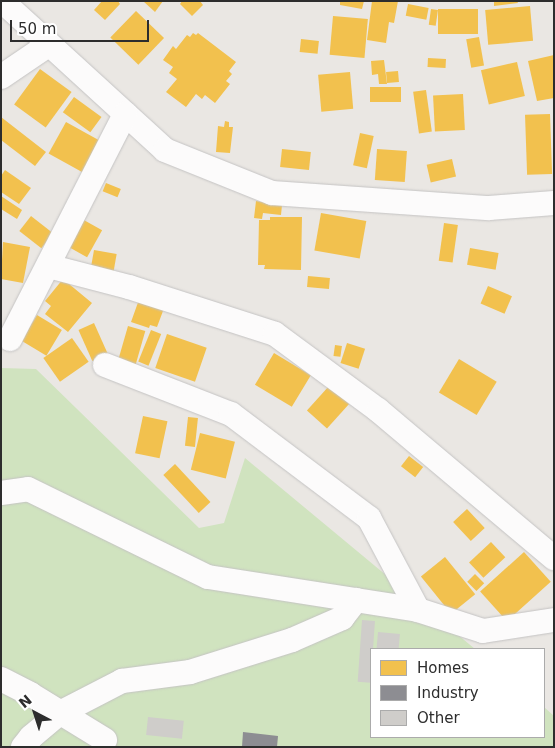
<!DOCTYPE html>
<html>
<head>
<meta charset="utf-8">
<style>
	body { margin:0 }
	#map { position:relative; width:555px; height:748px; overflow:hidden; background:#eae7e3; font-family:"DejaVu Sans",sans-serif }
	div>[style] { position:absolute }
	.green>* { inset:0; background:#d0e3bf }
	.homes>* { inset:0; background:#f2c14e; transform-origin:0 0 }
	.industry>* { inset:0; background:#8d8d92 }
	.building>* { inset:0; background:#cfcdca; transform-origin:0 0 }
	.roads { filter:drop-shadow(0 0 1px #c4c3c3) drop-shadow(0 0 1px #c4c3c3) }
	.minor>* { height:24px; margin:-12px; padding:0 12px; transform-origin:12px; border-radius:12px; background:#fcfbfb }
	span { translate:-50% -50%; white-space:nowrap; text-align:center; line-height:1.15; -webkit-text-stroke:5px #fff; paint-order:stroke }
	.frame { position:absolute; inset:0; border:2px solid #2d2d2d; pointer-events:none }
	.legend { position:absolute; left:370px; top:648px; width:175px; height:90px; box-sizing:border-box; background:#fff; border:1px solid #ababab; margin:0; padding:6px 9px; list-style:none; font-size:15px; color:#2d2d2d }
	.legend li { display:flex; align-items:center; gap:10px; height:25px }
	.legend b { width:25px; border:1px solid #ababab }
	.north { position:absolute; left:10px; top:688px; width:50px; height:50px; -webkit-text-stroke:4px #fff; paint-order:stroke; rotate:320deg; font-size:14px; font-weight:700; line-height:20px; text-align:center; color:#2d2d2d }
	.north::after { content:''; display:block; margin:auto; width:18px; height:22px; background:#2d2d2d; clip-path:polygon(50% 0,100% 100%,50% 72%,0 100%) }
	.scale { position:absolute; left:10px; top:20px; width:139px; height:22px; box-sizing:border-box; border:2px solid #2d2d2d; border-top:0; padding-left:6px; font-size:15px; line-height:18px; white-space:nowrap; color:#2d2d2d; -webkit-text-stroke:4px #fff; paint-order:stroke }
</style>
</head>
<body>
<div id="map">
	<div class="green">
		<i style="clip-path:polygon(1px 368px,36px 369px,199px 528px,224px 523px,245px 458px,475px 649px,371px 649px,371px 737px,544px 737px,544px 707px,554px 716px,554px 747px,1px 747px)"></i>
	</div>
	<div class="homes">
		<i style="clip-path:polygon(102px 1px,118px 1px,120px 4px,105px 20px,94px 10px)"></i>
		<i style="clip-path:polygon(143px 1px,163px 1px,155px 12px)"></i>
		<i style="clip-path:polygon(182px 1px,200px 1px,203px 5px,192px 16px,180px 4px)"></i>
		<i style="clip-path:polygon(340px 1px,364px 1px,362px 9px,340px 5px)"></i>
		<i style="clip-path:polygon(372px 1px,398px 1px,394px 23px,389px 22px,386px 43px,367px 40px)"></i>
		<i style="clip-path:polygon(494px 1px,517px 1px,518px 3px,494px 6px)"></i>
		<i style="left:408px;top:4px;width:21px;height:12px;rotate:11deg"></i>
		<i style="left:530px;top:6px;width:35px;height:45px;rotate:85deg"></i>
		<i style="left:431px;top:9px;width:7px;height:16px;rotate:8deg"></i>
		<i style="left:478px;top:9px;width:25px;height:40px;rotate:90deg"></i>
		<i style="left:136px;top:11px;width:39px;height:37px;rotate:44deg"></i>
		<i style="left:333px;top:16px;width:35px;height:39px;rotate:5deg"></i>
		<i style="clip-path:polygon(193px 33px,196px 35px,198px 33px,236px 62px,229px 71px,232px 74px,226px 81px,230px 84px,215px 103px,205px 95px,202px 99px,196px 94px,186px 107px,166px 92px,177px 79px,169px 73px,173px 67px,163px 60px,173px 46px,176px 49px,187px 35px,190px 37px)"></i>
		<i style="left:479px;top:37px;width:29px;height:13px;rotate:80deg"></i>
		<i style="left:301px;top:39px;width:18px;height:13px;rotate:6deg"></i>
		<i style="clip-path:polygon(554px 55px,554px 98px,537px 101px,528px 61px)"></i>
		<i style="left:428px;top:58px;width:18px;height:9px;rotate:3deg"></i>
		<i style="clip-path:polygon(384px 60px,387px 84px,379px 84px,378px 74px,372px 75px,371px 61px)"></i>
		<i style="left:517px;top:62px;width:35px;height:37px;rotate:77deg"></i>
		<i style="left:40px;top:69px;width:39px;height:44px;rotate:36deg"></i>
		<i style="left:398px;top:71px;width:11px;height:12px;rotate:85deg"></i>
		<i style="left:350px;top:72px;width:37px;height:32px;rotate:85deg"></i>
		<i style="left:370px;top:87px;width:31px;height:15px"></i>
		<i style="left:426px;top:90px;width:42px;height:13px;rotate:82deg"></i>
		<i style="left:463px;top:94px;width:36px;height:30px;rotate:87deg"></i>
		<i style="left:74px;top:97px;width:34px;height:19px;rotate:36deg"></i>
		<i style="left:550px;top:114px;width:60px;height:25px;rotate:88deg"></i>
		<i style="clip-path:polygon(1px 117px,46px 152px,35px 166px,1px 140px)"></i>
		<i style="clip-path:polygon(225px 121px,229px 122px,229px 127px,233px 127px,230px 153px,216px 152px,218px 126px,224px 127px)"></i>
		<i style="left:66px;top:122px;width:45px;height:36px;rotate:29deg"></i>
		<i style="left:360px;top:133px;width:14px;height:33px;rotate:12deg"></i>
		<i style="left:282px;top:149px;width:29px;height:18px;rotate:6deg"></i>
		<i style="left:377px;top:149px;width:30px;height:31px;rotate:4deg"></i>
		<i style="left:452px;top:159px;width:18px;height:26px;rotate:77deg"></i>
		<i style="clip-path:polygon(5px 170px,31px 188px,19px 204px,1px 192px,1px 176px)"></i>
		<i style="left:106px;top:183px;width:16px;height:9px;rotate:22deg"></i>
		<i style="clip-path:polygon(1px 196px,22px 210px,17px 219px,1px 209px)"></i>
		<i style="clip-path:polygon(256px 201px,282px 205px,281px 215px,263px 213px,262px 219px,254px 218px)"></i>
		<i style="left:321px;top:213px;width:46px;height:38px;rotate:10deg"></i>
		<i style="left:31px;top:216px;width:28px;height:19px;rotate:38deg"></i>
		<i style="clip-path:polygon(270px 217px,302px 217px,301px 270px,264px 269px,265px 265px,258px 265px,259px 220px,270px 220px)"></i>
		<i style="left:82px;top:219px;width:23px;height:31px;rotate:29deg"></i>
		<i style="left:444px;top:223px;width:14px;height:38px;rotate:8deg"></i>
		<i style="clip-path:polygon(3px 242px,30px 247px,23px 283px,1px 279px)"></i>
		<i style="left:470px;top:248px;width:29px;height:17px;rotate:10deg"></i>
		<i style="left:94px;top:250px;width:23px;height:20px;rotate:10deg"></i>
		<i style="left:308px;top:276px;width:22px;height:11px;rotate:5deg"></i>
		<i style="clip-path:polygon(63px 279px,92px 303px,68px 332px,45px 314px,51px 306px,45px 301px)"></i>
		<i style="left:488px;top:286px;width:26px;height:19px;rotate:23deg"></i>
		<i style="clip-path:polygon(141px 294px,166px 303px,157px 327px,150px 325px,149px 328px,131px 322px)"></i>
		<i style="left:37px;top:315px;width:29px;height:30px;rotate:31deg"></i>
		<i style="left:94px;top:323px;width:34px;height:17px;rotate:66deg"></i>
		<i style="left:128px;top:326px;width:18px;height:36px;rotate:16deg"></i>
		<i style="left:151px;top:330px;width:11px;height:34px;rotate:22deg"></i>
		<i style="left:167px;top:334px;width:42px;height:36px;rotate:19deg"></i>
		<i style="left:72px;top:338px;width:29px;height:35px;rotate:55deg"></i>
		<i style="left:347px;top:343px;width:19px;height:21px;rotate:18deg"></i>
		<i style="left:335px;top:345px;width:7px;height:11px;rotate:8deg"></i>
		<i style="left:274px;top:353px;width:43px;height:37px;rotate:31deg"></i>
		<i style="left:459px;top:359px;width:44px;height:39px;rotate:31deg"></i>
		<i style="left:329px;top:386px;width:27px;height:33px;rotate:42deg"></i>
		<i style="left:143px;top:416px;width:25px;height:38px;rotate:12deg"></i>
		<i style="left:188px;top:417px;width:10px;height:29px;rotate:6deg"></i>
		<i style="left:200px;top:433px;width:36px;height:38px;rotate:14deg"></i>
		<i style="left:409px;top:456px;width:18px;height:13px;rotate:38deg"></i>
		<i style="left:175px;top:464px;width:52px;height:16px;rotate:47deg"></i>
		<i style="left:467px;top:509px;width:26px;height:19px;rotate:47deg"></i>
		<i style="left:491px;top:542px;width:21px;height:30px;rotate:47deg"></i>
		<i style="left:524px;top:552px;width:40px;height:59px;rotate:48deg"></i>
		<i style="left:445px;top:557px;width:48px;height:31px;rotate:51deg"></i>
		<i style="left:475px;top:574px;width:13px;height:11px;rotate:45deg"></i>
	</div>
	<div class="industry">
		<i style="clip-path:polygon(243px 732px,278px 736px,277px 747px,242px 747px)"></i>
	</div>
	<div class="building">
		<i style="left:362px;top:620px;width:13px;height:62px;rotate:4deg"></i>
		<i style="left:378px;top:632px;width:22px;height:17px;rotate:5deg"></i>
		<i style="left:148px;top:717px;width:36px;height:18px;rotate:6deg"></i>
	</div>
	<div class="roads">
		<div class="minor">
			<i style="left:2px;top:1px;width:221px;rotate:42.4deg"></i>
			<i style="left:165px;top:150px;width:115px;rotate:21.9deg"></i>
			<i style="left:272px;top:193px;width:218px;rotate:4deg"></i>
			<i style="left:489px;top:208px;width:65px;rotate:-4.4deg"></i>
			<i style="left:1px;top:77px;width:57px;rotate:-34.2deg"></i>
			<i style="left:48px;top:266px;width:84px;rotate:14.5deg"></i>
			<i style="left:129px;top:287px;width:153px;rotate:17.8deg"></i>
			<i style="left:275px;top:334px;width:128px;rotate:36.4deg"></i>
			<i style="left:378px;top:410px;width:230px;rotate:40.1deg"></i>
			<i style="left:10px;top:339px;width:253px;rotate:-62.9deg"></i>
			<i style="left:105px;top:365px;width:135px;rotate:21.3deg"></i>
			<i style="left:231px;top:414px;width:173px;rotate:37deg"></i>
			<i style="left:369px;top:518px;width:104px;rotate:62deg"></i>
			<i style="left:1px;top:493px;width:27px;rotate:-8deg"></i>
			<i style="left:28px;top:489px;width:200px;rotate:26.1deg"></i>
			<i style="left:208px;top:577px;width:213px;rotate:8.9deg"></i>
			<i style="left:418px;top:610px;width:68px;rotate:17.9deg"></i>
			<i style="left:483px;top:631px;width:72px;rotate:-8.8deg"></i>
			<i style="left:1px;top:679px;width:33px;rotate:27deg"></i>
			<i style="left:30px;top:694px;width:88px;rotate:31.5deg"></i>
			<i style="left:23px;top:747px;width:13px;rotate:-51deg"></i>
			<i style="left:31px;top:737px;width:38px;rotate:-40deg"></i>
			<i style="left:60px;top:713px;width:70px;rotate:-27.3deg"></i>
			<i style="left:122px;top:681px;width:69px;rotate:-7.5deg"></i>
			<i style="left:190px;top:672px;width:107px;rotate:-17.4deg"></i>
			<i style="left:292px;top:640px;width:55px;rotate:-23.7deg"></i>
			<i style="left:342px;top:618px;width:23px;rotate:-52deg"></i>
		</div>
	</div>
	<div class="frame"></div>
	<ul class="legend">
	<li><b style="height:14px;background:#f2c14e"></b>Homes</li>
	<li><b style="height:14px;background:#8d8d92"></b>Industry</li>
	<li><b style="height:14px;background:#cfcdca"></b>Other</li>
	</ul>
	<div class="north">N</div>
	<div class="scale">50 m</div>
</div>
</body>
</html>
